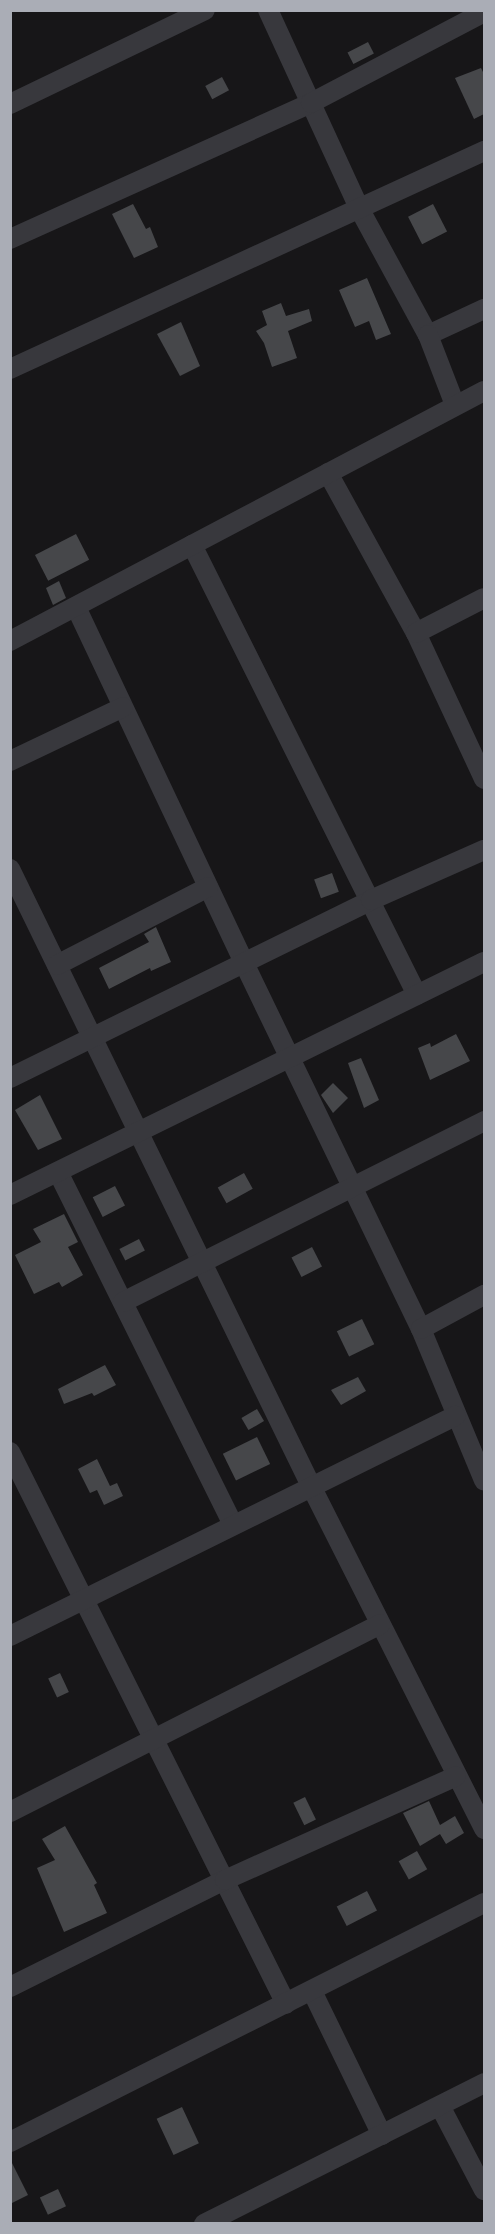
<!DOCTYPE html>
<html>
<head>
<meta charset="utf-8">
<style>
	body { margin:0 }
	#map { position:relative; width:495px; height:2234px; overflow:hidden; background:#171618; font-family:Raleway,sans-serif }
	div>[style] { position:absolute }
	.building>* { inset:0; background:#46474a; transform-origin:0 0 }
	.street>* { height:20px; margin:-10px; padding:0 10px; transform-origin:10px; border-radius:10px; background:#38383d }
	span { translate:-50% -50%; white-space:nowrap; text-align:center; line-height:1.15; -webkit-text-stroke:6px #121113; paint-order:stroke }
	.frame { position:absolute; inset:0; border:12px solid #aaadb6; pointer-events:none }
</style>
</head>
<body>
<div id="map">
	<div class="building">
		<i style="left:368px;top:42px;width:13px;height:23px;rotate:63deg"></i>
		<i style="clip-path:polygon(481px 68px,484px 74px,484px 114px,474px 119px,455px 78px)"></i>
		<i style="left:222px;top:77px;width:15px;height:19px;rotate:62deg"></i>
		<i style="clip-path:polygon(133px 204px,146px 229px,150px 227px,158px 247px,134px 258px,112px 214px)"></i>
		<i style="left:433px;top:204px;width:31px;height:28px;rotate:63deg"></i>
		<i style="clip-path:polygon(367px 278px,391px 334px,376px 340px,369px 321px,355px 327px,339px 290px)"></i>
		<i style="clip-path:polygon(281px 303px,286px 316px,309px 309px,312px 321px,288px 331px,297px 358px,272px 367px,264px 343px,256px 331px,267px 325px,262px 311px)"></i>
		<i style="clip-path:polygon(181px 322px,200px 366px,180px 376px,157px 334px)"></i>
		<i style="left:76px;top:534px;width:29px;height:46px;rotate:63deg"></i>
		<i style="clip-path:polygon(59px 581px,66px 598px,53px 605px,46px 588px)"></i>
		<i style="left:332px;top:873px;width:20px;height:19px;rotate:70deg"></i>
		<i style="clip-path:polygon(156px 927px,171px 962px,151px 971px,150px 968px,109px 989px,99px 968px,149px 942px,144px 934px)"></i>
		<i style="clip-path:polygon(456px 1034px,470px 1061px,430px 1080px,418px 1048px,430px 1043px,431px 1047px)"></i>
		<i style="clip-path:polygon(361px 1058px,379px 1100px,364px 1108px,348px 1063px)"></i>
		<i style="clip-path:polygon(333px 1083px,348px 1098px,333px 1113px,321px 1095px)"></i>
		<i style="clip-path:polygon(40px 1095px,62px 1139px,38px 1150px,15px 1110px)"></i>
		<i style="left:244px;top:1173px;width:18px;height:30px;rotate:61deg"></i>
		<i style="left:115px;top:1186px;width:22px;height:25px;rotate:63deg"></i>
		<i style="clip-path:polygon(64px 1214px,78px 1242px,68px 1247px,83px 1275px,62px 1287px,59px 1282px,34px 1294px,15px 1255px,41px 1242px,33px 1229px)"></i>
		<i style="left:139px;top:1239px;width:13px;height:22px;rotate:63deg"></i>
		<i style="left:312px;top:1247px;width:22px;height:23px;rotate:63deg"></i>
		<i style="left:362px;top:1319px;width:28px;height:28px;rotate:64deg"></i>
		<i style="clip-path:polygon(105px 1365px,116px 1385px,94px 1396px,92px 1393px,64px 1404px,58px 1389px)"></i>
		<i style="clip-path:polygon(358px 1377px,366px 1391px,341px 1405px,331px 1390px)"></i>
		<i style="left:257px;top:1409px;width:14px;height:18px;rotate:60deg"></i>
		<i style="left:257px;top:1437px;width:30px;height:38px;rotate:64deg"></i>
		<i style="clip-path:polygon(97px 1459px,110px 1486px,117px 1483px,123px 1496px,104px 1505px,97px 1490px,90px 1493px,78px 1469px)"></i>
		<i style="left:60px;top:1673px;width:21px;height:13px;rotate:65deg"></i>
		<i style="left:305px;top:1797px;width:25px;height:13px;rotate:64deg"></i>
		<i style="clip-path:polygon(429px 1801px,440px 1825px,455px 1816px,464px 1833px,446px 1844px,440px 1834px,420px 1846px,403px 1813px)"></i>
		<i style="clip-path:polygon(65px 1826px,97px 1883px,94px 1885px,107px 1913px,64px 1932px,37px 1868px,55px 1860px,42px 1839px)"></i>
		<i style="left:417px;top:1851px;width:21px;height:21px;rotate:61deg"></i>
		<i style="left:367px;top:1891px;width:22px;height:34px;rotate:63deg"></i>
		<i style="left:182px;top:2107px;width:40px;height:28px;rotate:65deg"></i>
		<i style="clip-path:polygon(10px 2159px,28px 2195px,10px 2204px)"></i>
		<i style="left:58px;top:2189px;width:19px;height:20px;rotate:65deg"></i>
	</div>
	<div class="street">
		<i style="left:268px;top:10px;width:220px;rotate:65.3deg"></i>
		<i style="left:360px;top:210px;width:142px;rotate:61.5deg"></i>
		<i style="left:428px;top:335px;width:62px;rotate:-24.9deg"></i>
		<i style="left:10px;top:104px;width:216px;rotate:-25.7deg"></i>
		<i style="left:10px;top:239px;width:330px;rotate:-24.3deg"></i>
		<i style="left:311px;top:103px;width:195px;rotate:-27.7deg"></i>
		<i style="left:428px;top:335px;width:75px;rotate:68.9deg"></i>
		<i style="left:10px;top:369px;width:522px;rotate:-24.7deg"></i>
		<i style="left:328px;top:473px;width:183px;rotate:61.2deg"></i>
		<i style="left:416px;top:633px;width:161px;rotate:65deg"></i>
		<i style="left:192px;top:545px;width:503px;rotate:63.43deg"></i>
		<i style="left:76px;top:607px;width:394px;rotate:64.7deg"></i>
		<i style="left:244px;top:963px;width:407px;rotate:64.2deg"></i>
		<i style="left:421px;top:1329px;width:164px;rotate:67.4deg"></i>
		<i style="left:416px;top:633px;width:76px;rotate:-27.2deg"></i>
		<i style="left:10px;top:641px;width:536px;rotate:-27.81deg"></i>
		<i style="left:10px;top:761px;width:125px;rotate:-25.5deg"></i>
		<i style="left:10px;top:869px;width:689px;rotate:63.99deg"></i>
		<i style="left:312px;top:1488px;width:382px;rotate:63.2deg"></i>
		<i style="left:57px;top:965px;width:170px;rotate:-27.3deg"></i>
		<i style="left:10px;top:1078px;width:402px;rotate:-26.2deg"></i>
		<i style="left:371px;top:900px;width:124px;rotate:-23.9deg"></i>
		<i style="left:58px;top:1172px;width:394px;rotate:63.6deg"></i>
		<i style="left:10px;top:1195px;width:528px;rotate:-26.18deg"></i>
		<i style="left:123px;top:1302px;width:404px;rotate:-26.6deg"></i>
		<i style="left:421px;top:1329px;width:72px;rotate:-28.4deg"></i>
		<i style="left:10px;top:1452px;width:617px;rotate:63.43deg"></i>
		<i style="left:10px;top:1636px;width:497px;rotate:-26.3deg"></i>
		<i style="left:10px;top:1812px;width:415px;rotate:-26.9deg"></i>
		<i style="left:10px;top:1987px;width:240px;rotate:-26.5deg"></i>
		<i style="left:225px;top:1880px;width:253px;rotate:-24.2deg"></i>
		<i style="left:312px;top:1991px;width:160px;rotate:64.1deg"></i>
		<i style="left:440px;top:2106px;width:95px;rotate:62.4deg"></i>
		<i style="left:10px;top:2142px;width:531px;rotate:-26.76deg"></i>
		<i style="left:204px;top:2224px;width:313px;rotate:-26.7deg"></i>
	</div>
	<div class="frame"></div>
</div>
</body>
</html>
